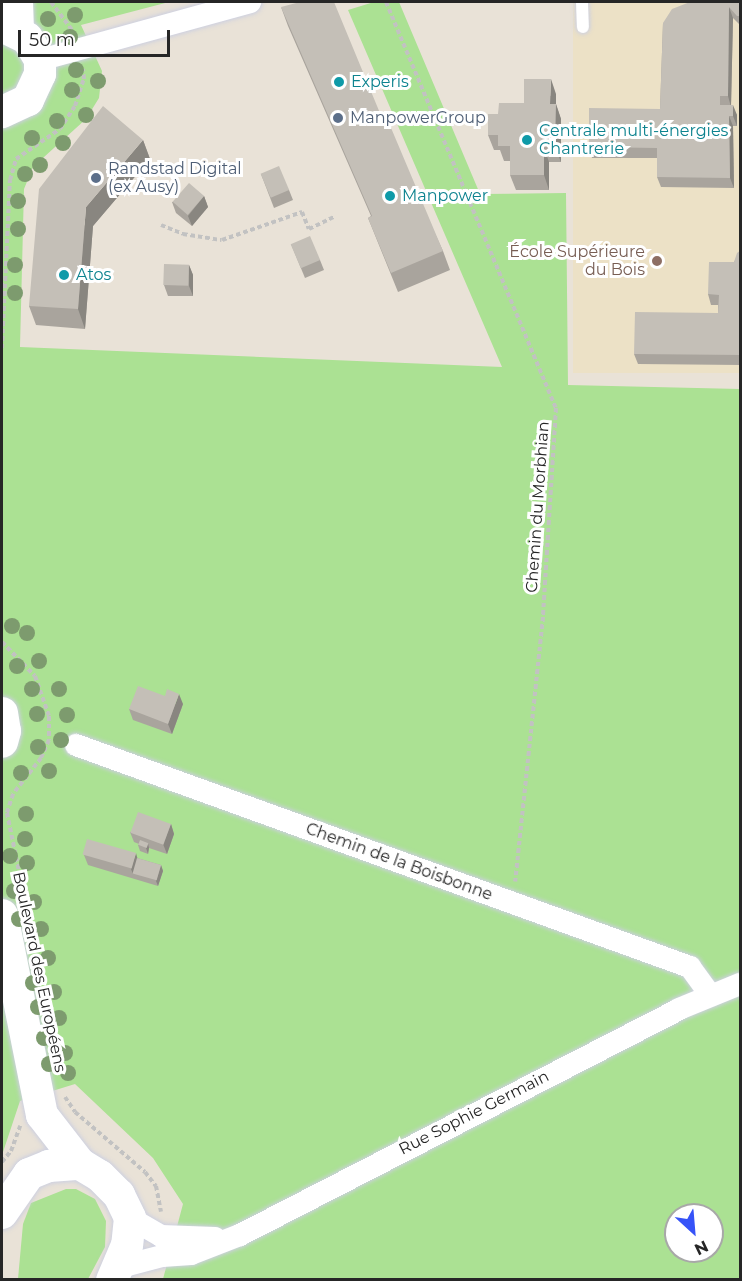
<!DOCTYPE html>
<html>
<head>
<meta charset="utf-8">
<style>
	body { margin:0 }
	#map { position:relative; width:742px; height:1281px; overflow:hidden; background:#e9e2d7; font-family:Montserrat,sans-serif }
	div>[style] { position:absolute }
	.education>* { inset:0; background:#ece1c6; transform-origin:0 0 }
	.green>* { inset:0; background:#abe193 }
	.path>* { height:4px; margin-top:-2px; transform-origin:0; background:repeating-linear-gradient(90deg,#c2c2c2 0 4.5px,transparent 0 7.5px) }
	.roads { filter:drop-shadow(0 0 2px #cdd0e0) drop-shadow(0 0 2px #cdd0e0) }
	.lane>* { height:12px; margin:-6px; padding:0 6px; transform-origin:6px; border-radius:6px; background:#fff }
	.street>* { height:22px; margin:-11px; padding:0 11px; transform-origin:11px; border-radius:11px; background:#fff }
	.secondary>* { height:32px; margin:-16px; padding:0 16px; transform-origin:16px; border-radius:16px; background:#fff }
	.trees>* { width:16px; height:16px; margin:-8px; border-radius:50%; background:#7d9b6e }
	.wall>* { inset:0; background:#a9a49d }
	.shaded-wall>* { inset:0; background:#898680 }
	.building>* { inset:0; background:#c4bfb7; transform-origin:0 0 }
	.dots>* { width:16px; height:16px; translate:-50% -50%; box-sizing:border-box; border:3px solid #fff; border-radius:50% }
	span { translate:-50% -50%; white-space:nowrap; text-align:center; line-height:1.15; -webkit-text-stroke:6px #fff; paint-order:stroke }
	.culture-label { font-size:16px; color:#0d838f }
	.left { translate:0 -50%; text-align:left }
	.service-label { font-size:16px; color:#4e5e75 }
	.education-label { font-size:16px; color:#785e54 }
	.right { translate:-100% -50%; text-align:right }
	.street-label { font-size:16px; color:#262626 }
	.frame { position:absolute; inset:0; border:3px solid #262626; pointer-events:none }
	.north { position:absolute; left:664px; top:1203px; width:60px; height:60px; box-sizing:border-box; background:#fff; border:2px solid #a8a8a8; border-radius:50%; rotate:154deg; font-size:16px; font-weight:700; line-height:24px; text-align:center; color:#262626 }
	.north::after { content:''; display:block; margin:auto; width:21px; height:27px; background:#3653f8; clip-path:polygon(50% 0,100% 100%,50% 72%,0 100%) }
	.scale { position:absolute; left:18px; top:30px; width:152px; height:27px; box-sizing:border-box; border:3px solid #262626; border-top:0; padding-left:8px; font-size:18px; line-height:21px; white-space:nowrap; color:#262626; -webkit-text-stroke:4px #fff; paint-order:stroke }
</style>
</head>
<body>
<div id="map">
	<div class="education">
		<i style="left:573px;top:2px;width:167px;height:371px"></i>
	</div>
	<div class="green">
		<i style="clip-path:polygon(evenodd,2px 2px,169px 2px,81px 25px,102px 71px,99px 98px,86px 119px,33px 167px,24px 189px,20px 347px,502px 367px,348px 10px,374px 2px,399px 2px,480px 194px,566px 193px,568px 385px,740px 389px,740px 1279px,163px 1279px,183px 1204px,153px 1158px,75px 1084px,20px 1101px,2px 1155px,2px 2px,676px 1215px,712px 1215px,712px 1251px,676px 1251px,676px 1215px)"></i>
		<i style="clip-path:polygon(66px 1189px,76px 1189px,95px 1199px,106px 1221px,105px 1247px,88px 1279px,18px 1279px,23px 1224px,31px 1203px)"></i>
	</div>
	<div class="path">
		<i style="left:51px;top:2px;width:35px;rotate:53deg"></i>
		<i style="left:386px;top:2px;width:440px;rotate:67.3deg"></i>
		<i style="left:556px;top:408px;width:209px;rotate:93.6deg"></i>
		<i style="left:543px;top:617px;width:266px;rotate:96deg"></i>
		<i style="left:161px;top:225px;width:24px;rotate:22deg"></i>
		<i style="left:183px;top:234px;width:39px;rotate:9deg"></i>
		<i style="left:222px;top:240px;width:85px;rotate:-19.3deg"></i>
		<i style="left:302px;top:212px;width:18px;rotate:68deg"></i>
		<i style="left:309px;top:229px;width:28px;rotate:-26deg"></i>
		<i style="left:2px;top:348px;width:168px;rotate:-87.3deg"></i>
		<i style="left:10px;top:180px;width:22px;rotate:-74deg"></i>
		<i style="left:16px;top:159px;width:53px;rotate:-34.3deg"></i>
		<i style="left:60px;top:129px;width:27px;rotate:-57deg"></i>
		<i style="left:75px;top:106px;width:28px;rotate:-72deg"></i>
		<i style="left:84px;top:79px;width:10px;rotate:-96deg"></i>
		<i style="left:2px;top:642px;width:47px;rotate:45.9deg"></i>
		<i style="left:35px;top:676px;width:42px;rotate:70.7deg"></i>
		<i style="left:49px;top:716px;width:24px;rotate:90deg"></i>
		<i style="left:49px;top:740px;width:20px;rotate:114deg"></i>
		<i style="left:41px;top:758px;width:46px;rotate:127.9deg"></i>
		<i style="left:13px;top:794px;width:20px;rotate:108deg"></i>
		<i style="left:7px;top:813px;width:90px;rotate:78.4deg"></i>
		<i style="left:65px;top:1097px;width:18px;rotate:56deg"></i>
		<i style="left:75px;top:1112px;width:92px;rotate:40.6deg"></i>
		<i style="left:145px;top:1172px;width:18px;rotate:52deg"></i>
		<i style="left:156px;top:1186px;width:26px;rotate:79deg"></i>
		<i style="left:2px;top:1162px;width:14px;rotate:-51deg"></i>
		<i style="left:11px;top:1151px;width:27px;rotate:-70deg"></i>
	</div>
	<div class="roads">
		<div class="lane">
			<i style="left:582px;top:2px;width:25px;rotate:88deg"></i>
		</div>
		<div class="street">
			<i style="left:40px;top:60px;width:218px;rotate:-15.4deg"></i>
			<i style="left:76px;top:745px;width:653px;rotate:19.88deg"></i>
			<i style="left:690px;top:967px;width:34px;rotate:54deg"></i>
			<i style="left:130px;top:1218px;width:36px;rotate:30deg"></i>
			<i style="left:161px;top:1236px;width:54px;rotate:2.1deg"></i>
			<i style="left:120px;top:1267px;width:43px;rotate:-14.7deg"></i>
			<i style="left:162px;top:1256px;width:29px;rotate:-4deg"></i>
			<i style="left:191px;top:1254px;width:53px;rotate:-21.2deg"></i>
			<i style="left:240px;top:1235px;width:494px;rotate:-27.2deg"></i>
			<i style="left:679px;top:1009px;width:66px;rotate:-22.3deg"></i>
		</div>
		<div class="secondary">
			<i style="left:17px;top:2px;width:29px;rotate:88deg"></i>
			<i style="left:2px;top:26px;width:28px;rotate:26deg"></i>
			<i style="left:27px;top:38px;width:26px;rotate:59deg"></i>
			<i style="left:40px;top:60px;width:14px;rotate:90deg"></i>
			<i style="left:40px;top:74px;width:29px;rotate:115deg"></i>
			<i style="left:28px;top:100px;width:29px;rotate:155deg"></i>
			<i style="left:2px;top:713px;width:18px;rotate:81deg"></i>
			<i style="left:5px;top:731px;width:11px;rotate:105deg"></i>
			<i style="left:2px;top:915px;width:204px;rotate:78.7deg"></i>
			<i style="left:42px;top:1115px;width:62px;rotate:52.2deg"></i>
			<i style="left:2px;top:1213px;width:47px;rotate:-55.3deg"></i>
			<i style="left:29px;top:1174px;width:22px;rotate:-22deg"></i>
			<i style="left:49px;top:1166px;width:31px;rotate:-4deg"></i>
			<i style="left:80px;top:1164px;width:23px;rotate:31deg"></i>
			<i style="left:100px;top:1176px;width:27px;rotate:45deg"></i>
			<i style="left:119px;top:1195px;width:25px;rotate:64deg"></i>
			<i style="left:130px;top:1218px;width:27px;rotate:96deg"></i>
			<i style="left:127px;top:1245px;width:38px;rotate:113deg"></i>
		</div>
	</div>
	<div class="trees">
		<i style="left:75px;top:15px"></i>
		<i style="left:48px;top:19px"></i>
		<i style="left:70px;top:37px"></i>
		<i style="left:76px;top:70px"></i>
		<i style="left:98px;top:81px"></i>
		<i style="left:72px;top:90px"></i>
		<i style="left:86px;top:115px"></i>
		<i style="left:57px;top:121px"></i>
		<i style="left:32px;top:138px"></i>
		<i style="left:63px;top:143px"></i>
		<i style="left:40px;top:165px"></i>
		<i style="left:25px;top:174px"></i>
		<i style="left:18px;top:201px"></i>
		<i style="left:18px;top:229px"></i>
		<i style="left:15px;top:265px"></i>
		<i style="left:15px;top:293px"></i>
		<i style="left:12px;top:626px"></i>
		<i style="left:27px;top:633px"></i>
		<i style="left:39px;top:661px"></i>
		<i style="left:17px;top:666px"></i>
		<i style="left:32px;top:689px"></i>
		<i style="left:59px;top:689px"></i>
		<i style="left:37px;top:714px"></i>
		<i style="left:67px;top:715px"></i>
		<i style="left:61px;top:740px"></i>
		<i style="left:38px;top:747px"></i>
		<i style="left:49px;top:771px"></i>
		<i style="left:21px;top:773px"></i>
		<i style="left:26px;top:814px"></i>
		<i style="left:25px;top:839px"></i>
		<i style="left:10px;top:856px"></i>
		<i style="left:27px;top:863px"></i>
		<i style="left:14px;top:891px"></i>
		<i style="left:34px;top:902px"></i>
		<i style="left:19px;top:919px"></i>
		<i style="left:41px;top:929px"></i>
		<i style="left:48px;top:958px"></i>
		<i style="left:33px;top:983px"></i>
		<i style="left:54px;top:992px"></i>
		<i style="left:38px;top:1007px"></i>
		<i style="left:59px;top:1018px"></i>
		<i style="left:44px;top:1038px"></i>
		<i style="left:65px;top:1053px"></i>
		<i style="left:49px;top:1064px"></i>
		<i style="left:68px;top:1073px"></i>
	</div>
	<div class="wall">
		<i style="clip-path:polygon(741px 2px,741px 26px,733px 18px,731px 105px,737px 115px,737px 126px,733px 126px,734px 188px,661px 187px,657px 177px,657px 158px,592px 158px,589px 147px,660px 109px,663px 23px)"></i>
		<i style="clip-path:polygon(281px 7px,382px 118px,443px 251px,450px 270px,398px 292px,368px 218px,371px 216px,288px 26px)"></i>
		<i style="clip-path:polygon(556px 94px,556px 104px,561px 119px,561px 162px,549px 162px,549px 190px,516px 190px,510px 175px,510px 161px,504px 161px,500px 150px,494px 150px,488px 135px,498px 114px)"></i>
		<i style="clip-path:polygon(143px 140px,150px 159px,93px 226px,85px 329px,36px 325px,29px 306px)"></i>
		<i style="clip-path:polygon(261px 174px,289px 190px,293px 200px,274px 208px)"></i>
		<i style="clip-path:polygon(204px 196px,208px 207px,192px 226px,176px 213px,172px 202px)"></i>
		<i style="clip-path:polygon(291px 244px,320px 260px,324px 270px,305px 278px)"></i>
		<i style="clip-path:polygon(741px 250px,741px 365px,638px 364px,634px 354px,718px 313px,718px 305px,711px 305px,708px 294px,734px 262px)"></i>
		<i style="clip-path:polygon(189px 265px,193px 275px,193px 296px,168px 296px,164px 285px)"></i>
		<i style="clip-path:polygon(183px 704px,172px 734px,133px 720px,129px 709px)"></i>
		<i style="clip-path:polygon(171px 824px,174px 834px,167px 854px,149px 848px,148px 854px,140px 851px,138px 845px,139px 844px,134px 842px,130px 832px)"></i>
		<i style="clip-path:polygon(84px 855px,137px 858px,161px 865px,163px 871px,158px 886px,88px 865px)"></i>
	</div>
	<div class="shaded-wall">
		<i style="clip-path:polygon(729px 7px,733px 18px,731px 107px,728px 96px)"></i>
		<i style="clip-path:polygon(551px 79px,556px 94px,556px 104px,561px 119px,561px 162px,555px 147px,550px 104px)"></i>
		<i style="clip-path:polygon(733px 105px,737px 115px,737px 126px,733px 116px)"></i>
		<i style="clip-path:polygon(729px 116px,733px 126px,734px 188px,730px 178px)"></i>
		<i style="clip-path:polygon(143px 140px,150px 159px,93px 226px,85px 329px,78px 309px,86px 207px)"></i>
		<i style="clip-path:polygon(544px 147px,549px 162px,549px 190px,544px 175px)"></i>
		<i style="clip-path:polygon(204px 196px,208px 207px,192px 226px,188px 216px)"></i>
		<i style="clip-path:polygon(189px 265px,193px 275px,193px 296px,189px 286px)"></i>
		<i style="clip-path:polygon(179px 694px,183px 704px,172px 734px,168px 724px)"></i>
		<i style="clip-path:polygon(171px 824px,174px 834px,167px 854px,163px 844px)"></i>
		<i style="clip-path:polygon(148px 843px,149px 848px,148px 854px,146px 848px)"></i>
		<i style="clip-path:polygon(136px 853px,139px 864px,133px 874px,131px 869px)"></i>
		<i style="clip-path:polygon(161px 865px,163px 871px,158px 886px,156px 881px)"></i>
	</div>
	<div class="building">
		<i style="clip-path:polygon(300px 2px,334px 2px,382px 118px,386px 116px,443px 251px,391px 273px,368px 218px,372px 216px,281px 7px)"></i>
		<i style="clip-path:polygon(690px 2px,741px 2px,741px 16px,737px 16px,729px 7px,728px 96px,720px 96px,720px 105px,733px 105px,733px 116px,729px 116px,730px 178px,657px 177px,657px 148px,589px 147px,589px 108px,660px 109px,663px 23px,672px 9px)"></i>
		<i style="clip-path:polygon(524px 79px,551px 79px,550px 104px,556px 104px,555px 147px,544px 147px,544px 175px,510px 175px,510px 146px,498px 146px,498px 135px,488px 135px,488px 114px,498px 114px,499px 103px,524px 103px)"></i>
		<i style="clip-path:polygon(103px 106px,143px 140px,86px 207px,78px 309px,29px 306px,39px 189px)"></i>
		<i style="left:279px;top:166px;width:26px;height:20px;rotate:67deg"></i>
		<i style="left:189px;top:183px;width:20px;height:25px;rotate:41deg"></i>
		<i style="left:310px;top:236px;width:26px;height:21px;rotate:67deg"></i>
		<i style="clip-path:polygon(741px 250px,741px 262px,734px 262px,737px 253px)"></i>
		<i style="clip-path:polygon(709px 262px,741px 262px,741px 355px,634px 354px,635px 312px,718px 313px,719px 295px,708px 294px)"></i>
		<i style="left:164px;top:264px;width:25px;height:21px;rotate:2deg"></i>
		<i style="clip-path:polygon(138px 686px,165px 696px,167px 689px,179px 694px,168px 724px,129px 709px)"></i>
		<i style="left:138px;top:812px;width:35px;height:22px;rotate:20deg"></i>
		<i style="left:87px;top:839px;width:51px;height:16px;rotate:16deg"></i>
		<i style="left:140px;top:840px;width:9px;height:5px;rotate:21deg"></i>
		<i style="left:137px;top:858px;width:25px;height:16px;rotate:16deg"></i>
	</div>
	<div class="dots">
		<i style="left:339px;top:82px;background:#0f9aa8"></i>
		<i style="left:338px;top:118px;background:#5c6f8a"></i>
		<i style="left:527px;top:140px;background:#0f9aa8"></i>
		<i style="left:96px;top:178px;background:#5c6f8a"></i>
		<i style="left:390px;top:196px;background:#0f9aa8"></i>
		<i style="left:657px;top:261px;background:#8d6e63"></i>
		<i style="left:64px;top:275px;background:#0f9aa8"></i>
	</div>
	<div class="culture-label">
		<span class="left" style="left:351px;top:82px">Experis</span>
		<span class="left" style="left:539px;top:140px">Centrale multi-énergies<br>Chantrerie</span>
		<span class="left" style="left:402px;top:196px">Manpower</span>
		<span class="left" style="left:76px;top:275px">Atos</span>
	</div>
	<div class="service-label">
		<span class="left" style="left:350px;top:118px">ManpowerGroup</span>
		<span class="left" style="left:108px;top:178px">Randstad Digital<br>(ex Ausy)</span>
	</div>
	<div class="education-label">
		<span class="right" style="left:645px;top:261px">École Supérieure<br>du Bois</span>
	</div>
	<div class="street-label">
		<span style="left:538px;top:507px;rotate:-86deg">Chemin du Morbhian</span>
		<span style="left:399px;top:862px;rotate:20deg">Chemin de la Boisbonne</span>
		<span style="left:39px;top:972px;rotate:78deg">Boulevard des Européens</span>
		<span style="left:474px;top:1113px;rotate:-27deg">Rue Sophie Germain</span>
	</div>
	<div class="frame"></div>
	<div class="north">N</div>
	<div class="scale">50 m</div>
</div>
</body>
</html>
